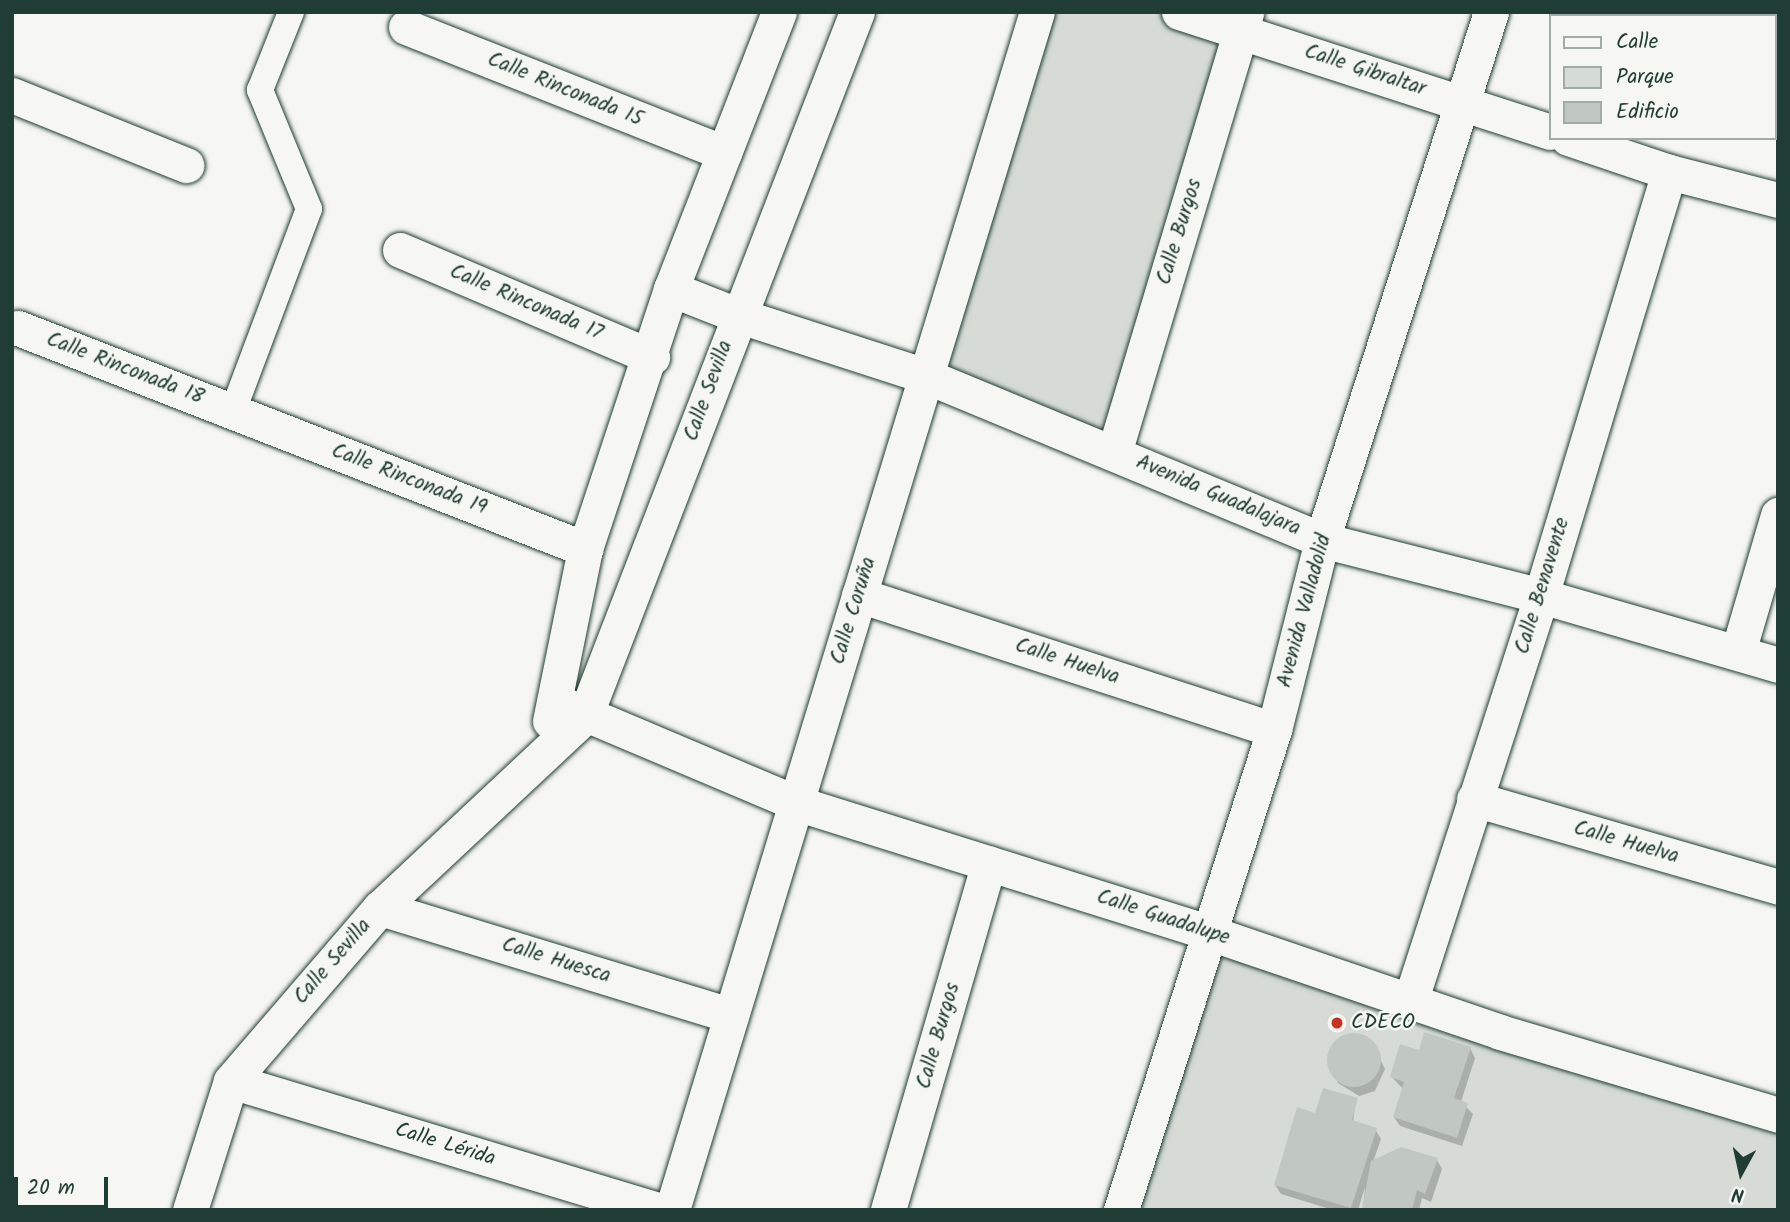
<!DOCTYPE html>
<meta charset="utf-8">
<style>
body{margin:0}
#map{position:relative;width:1790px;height:1222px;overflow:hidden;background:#f6f6f2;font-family:Kalam,sans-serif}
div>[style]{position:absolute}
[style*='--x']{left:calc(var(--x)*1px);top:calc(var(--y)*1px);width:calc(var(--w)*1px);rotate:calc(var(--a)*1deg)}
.green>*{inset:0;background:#d6dbd6}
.shadow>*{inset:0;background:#0003}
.building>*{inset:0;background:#c1c8c3}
.round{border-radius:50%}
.roads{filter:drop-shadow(0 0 2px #1f3d34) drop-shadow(0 0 2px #1f3d34)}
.pedestrian>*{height:26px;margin:-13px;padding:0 13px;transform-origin:13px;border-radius:13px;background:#f6f6f2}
.minor>*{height:35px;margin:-17.5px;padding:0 17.5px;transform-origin:17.5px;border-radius:17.5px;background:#f6f6f2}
.dots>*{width:19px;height:19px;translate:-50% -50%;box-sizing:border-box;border:4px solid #f6f6f2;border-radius:50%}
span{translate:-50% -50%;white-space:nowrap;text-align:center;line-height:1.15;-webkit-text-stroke:5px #f6f6f2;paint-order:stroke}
.street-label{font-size:21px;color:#1f3d34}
.poi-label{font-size:21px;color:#1f3d34}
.left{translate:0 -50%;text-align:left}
.frame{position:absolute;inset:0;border:14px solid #1f3d34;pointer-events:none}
.legend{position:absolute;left:1549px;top:14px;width:228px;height:126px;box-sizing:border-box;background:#f6f6f2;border:2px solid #a0aca6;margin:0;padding:9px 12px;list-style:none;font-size:21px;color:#1f3d34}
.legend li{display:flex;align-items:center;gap:14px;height:35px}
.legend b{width:35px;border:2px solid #a0aca6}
.north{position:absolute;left:1706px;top:1138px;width:70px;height:70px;-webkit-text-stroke:5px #f6f6f2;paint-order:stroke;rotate:188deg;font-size:19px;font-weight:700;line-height:28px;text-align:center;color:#1f3d34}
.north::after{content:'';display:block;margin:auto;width:24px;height:32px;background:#1f3d34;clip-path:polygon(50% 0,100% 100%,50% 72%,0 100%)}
.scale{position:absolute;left:14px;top:1177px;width:94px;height:32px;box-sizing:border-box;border:4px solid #1f3d34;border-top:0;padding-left:9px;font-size:21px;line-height:24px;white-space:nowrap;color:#1f3d34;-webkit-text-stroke:5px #f6f6f2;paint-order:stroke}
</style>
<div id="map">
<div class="green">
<div style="clip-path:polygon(1037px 12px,1179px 12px,1240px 31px,1114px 453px,926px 376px)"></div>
<div style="clip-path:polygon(1210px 933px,1778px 1114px,1778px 1210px,1121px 1210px)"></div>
</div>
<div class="shadow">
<div style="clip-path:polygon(1357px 1035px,1372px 1043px,1385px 1069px,1375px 1091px,1359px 1096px,1338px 1083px,1329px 1057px,1342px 1039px)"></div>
<div style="clip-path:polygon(1470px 1048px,1475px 1058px,1461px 1102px,1473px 1114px,1462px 1146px,1400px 1126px,1394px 1117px,1403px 1089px,1392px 1077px,1420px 1052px)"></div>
<div style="clip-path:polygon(1356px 1100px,1353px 1122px,1375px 1129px,1381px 1139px,1373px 1162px,1437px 1160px,1442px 1169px,1431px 1202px,1422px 1198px,1419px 1210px,1363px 1210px,1365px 1187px,1358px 1210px,1333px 1210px,1281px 1194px,1275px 1185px,1319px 1116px)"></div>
</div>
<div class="building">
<div style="clip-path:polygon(1424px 1032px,1471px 1047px,1454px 1098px,1468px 1103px,1457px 1138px,1393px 1117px,1404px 1082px,1390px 1077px,1400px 1044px,1419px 1050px)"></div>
<div class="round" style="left:1327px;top:1033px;width:54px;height:54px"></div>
<div style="clip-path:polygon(1323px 1088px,1358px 1098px,1352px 1120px,1377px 1128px,1351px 1208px,1274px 1185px,1297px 1107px,1315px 1113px)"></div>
<div style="clip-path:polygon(1401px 1147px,1438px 1158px,1425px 1194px,1417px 1190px,1412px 1210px,1362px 1210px,1371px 1161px)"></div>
</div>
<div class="roads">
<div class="pedestrian">
<div style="--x:233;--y:411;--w:216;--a:-69.4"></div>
<div style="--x:309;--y:209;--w:129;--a:-112.4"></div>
<div style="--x:260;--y:90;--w:84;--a:-68.3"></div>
</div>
<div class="minor">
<div style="--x:1179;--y:12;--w:390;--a:17.9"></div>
<div style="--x:406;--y:27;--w:342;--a:21.6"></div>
<div style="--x:12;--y:95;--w:188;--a:21.9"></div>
<div style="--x:1568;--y:138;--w:107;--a:18.6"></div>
<div style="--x:1669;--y:172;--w:113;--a:14.4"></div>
<div style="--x:400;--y:250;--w:274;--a:23"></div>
<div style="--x:671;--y:289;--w:71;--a:21.5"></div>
<div style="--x:737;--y:315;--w:199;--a:17.9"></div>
<div style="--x:926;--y:376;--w:429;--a:22.5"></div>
<div style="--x:1322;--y:540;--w:226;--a:14.3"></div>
<div style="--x:1541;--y:596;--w:247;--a:16.2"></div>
<div style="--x:18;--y:328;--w:609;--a:21.29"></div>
<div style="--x:1114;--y:453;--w:460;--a:-73.3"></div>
<div style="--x:859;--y:595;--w:436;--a:18"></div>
<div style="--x:1738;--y:652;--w:143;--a:-73.7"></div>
<div style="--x:555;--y:701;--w:262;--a:22.9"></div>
<div style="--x:796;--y:803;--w:434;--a:17.4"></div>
<div style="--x:1210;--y:933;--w:306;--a:18.8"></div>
<div style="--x:1500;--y:1032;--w:290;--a:16.6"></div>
<div style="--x:550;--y:721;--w:176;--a:-78.5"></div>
<div style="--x:585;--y:549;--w:274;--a:-71.7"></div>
<div style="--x:671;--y:289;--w:297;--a:-68.7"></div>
<div style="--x:1474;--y:799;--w:316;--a:16.1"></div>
<div style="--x:380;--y:908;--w:367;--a:17"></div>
<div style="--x:1411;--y:999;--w:423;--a:-72.1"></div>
<div style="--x:1541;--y:596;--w:443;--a:-73.2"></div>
<div style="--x:231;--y:1081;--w:447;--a:16.8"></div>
<div style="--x:190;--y:1210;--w:135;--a:-72.4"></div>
<div style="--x:231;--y:1081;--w:228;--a:-49.3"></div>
<div style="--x:380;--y:908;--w:281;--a:-43.1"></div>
<div style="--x:585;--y:716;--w:755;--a:-68.88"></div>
<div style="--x:672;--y:1210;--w:1252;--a:-73.06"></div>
<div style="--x:888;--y:1210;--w:361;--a:-73.8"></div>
<div style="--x:1121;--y:1210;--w:504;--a:-72.32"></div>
<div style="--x:1274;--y:730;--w:196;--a:-75.8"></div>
<div style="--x:1322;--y:540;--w:554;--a:-72.25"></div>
</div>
</div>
<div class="dots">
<div style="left:1337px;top:1023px;background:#c8321e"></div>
</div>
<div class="street-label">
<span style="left:1365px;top:71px;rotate:18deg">Calle Gibraltar</span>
<span style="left:565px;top:90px;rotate:22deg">Calle Rinconada 15</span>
<span style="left:1180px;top:232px;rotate:-73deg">Calle Burgos</span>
<span style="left:526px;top:303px;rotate:23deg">Calle Rinconada 17</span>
<span style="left:125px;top:369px;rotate:21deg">Calle Rinconada 18</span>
<span style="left:709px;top:391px;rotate:-70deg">Calle Sevilla</span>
<span style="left:409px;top:480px;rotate:21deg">Calle Rinconada 19</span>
<span style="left:1218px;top:496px;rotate:23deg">Avenida Guadalajara</span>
<span style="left:1543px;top:586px;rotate:-73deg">Calle Benavente</span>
<span style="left:854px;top:611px;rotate:-73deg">Calle Coruña</span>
<span style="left:1305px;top:611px;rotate:-75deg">Avenida Valladolid</span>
<span style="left:1067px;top:662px;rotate:18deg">Calle Huelva</span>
<span style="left:1626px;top:843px;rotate:16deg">Calle Huelva</span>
<span style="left:1163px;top:918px;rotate:18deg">Calle Guadalupe</span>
<span style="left:556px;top:961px;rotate:17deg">Calle Huesca</span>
<span style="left:333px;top:962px;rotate:-49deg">Calle Sevilla</span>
<span style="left:939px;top:1036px;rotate:-74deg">Calle Burgos</span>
<span style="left:445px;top:1145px;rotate:17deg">Calle Lérida</span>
</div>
<div class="poi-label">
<span class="left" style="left:1351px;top:1023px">CDECO</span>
</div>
<div class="frame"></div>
<ul class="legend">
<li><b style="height:9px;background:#f6f6f2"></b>Calle</li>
<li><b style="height:19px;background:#d6dbd6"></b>Parque</li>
<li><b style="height:19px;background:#c1c8c3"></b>Edificio</li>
</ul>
<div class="north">N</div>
<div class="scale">20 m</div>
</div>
